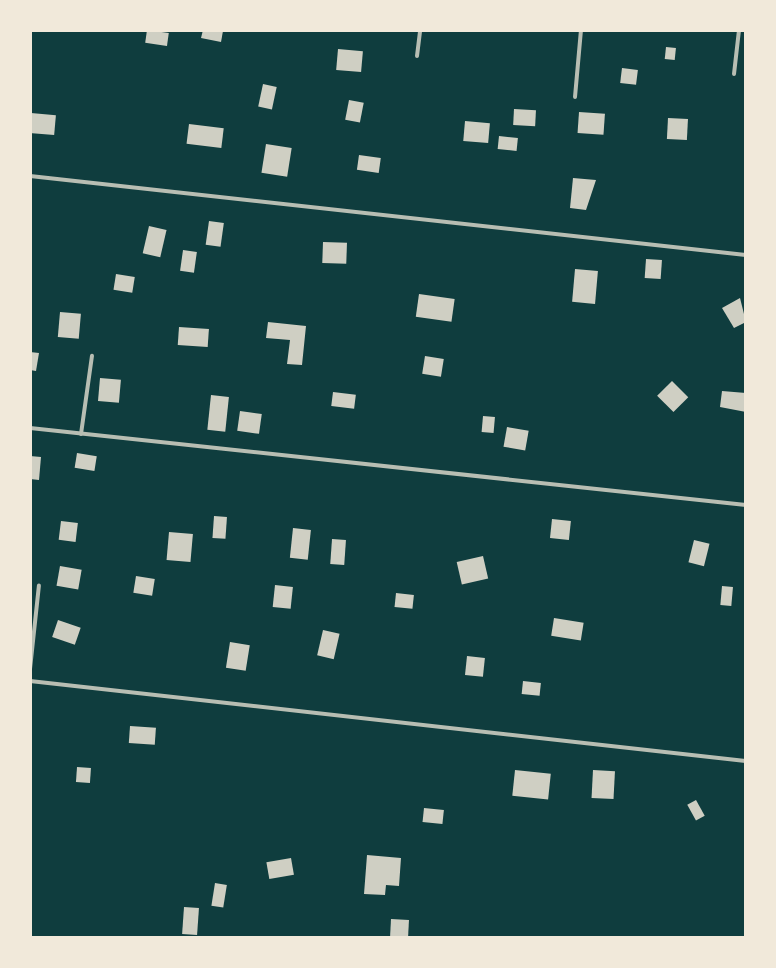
<!DOCTYPE html>
<style>
body{margin:0}
#map{position:relative;width:776px;height:968px;overflow:hidden;background:#0f3d3e;font-family:"Open Sans",sans-serif}
div>[style]{position:absolute}
[style*='--x']{left:calc(var(--x)*1px);top:calc(var(--y)*1px);width:calc(var(--w)*1px);rotate:calc(var(--a)*1deg)}
.building>*{inset:0;background:#cfcfc3;transform-origin:0 0}
.service>*{height:4px;margin:-2px;padding:0 2px;transform-origin:2px;border-radius:2px;background:#b8beb3}
span{translate:-50% -50%;white-space:nowrap;text-align:center;line-height:1.15;-webkit-text-stroke:4.5px #f1e9da;paint-order:stroke}
.frame{position:absolute;inset:0;border:32px solid #f1e9da;pointer-events:none}
</style>
<div id="map">
<div class="building">
<div style="left:147px;top:30px;width:22px;height:13px;rotate:8deg"></div>
<div style="clip-path:polygon(203px 30px,223px 31px,221px 42px,201px 38px)"></div>
<div style="left:666px;top:47px;width:10px;height:12px;rotate:6deg"></div>
<div style="left:338px;top:49px;width:25px;height:21px;rotate:5deg"></div>
<div style="left:622px;top:68px;width:16px;height:15px;rotate:7deg"></div>
<div style="left:263px;top:84px;width:14px;height:23px;rotate:12deg"></div>
<div style="left:349px;top:100px;width:15px;height:20px;rotate:11deg"></div>
<div style="left:514px;top:109px;width:22px;height:16px;rotate:3deg"></div>
<div style="left:579px;top:112px;width:26px;height:21px;rotate:4deg"></div>
<div style="left:31px;top:113px;width:25px;height:20px;rotate:5deg"></div>
<div style="left:668px;top:118px;width:20px;height:21px;rotate:3deg"></div>
<div style="left:465px;top:121px;width:25px;height:20px;rotate:5deg"></div>
<div style="left:189px;top:124px;width:35px;height:20px;rotate:7deg"></div>
<div style="left:499px;top:136px;width:19px;height:13px;rotate:6deg"></div>
<div style="left:266px;top:144px;width:26px;height:29px;rotate:9deg"></div>
<div style="left:359px;top:155px;width:22px;height:15px;rotate:8deg"></div>
<div style="clip-path:polygon(573px 178px,596px 180px,586px 210px,570px 208px)"></div>
<div style="left:209px;top:221px;width:15px;height:24px;rotate:8deg"></div>
<div style="left:149px;top:226px;width:18px;height:28px;rotate:13deg"></div>
<div style="left:323px;top:242px;width:24px;height:21px;rotate:2deg"></div>
<div style="left:183px;top:250px;width:14px;height:21px;rotate:8deg"></div>
<div style="left:646px;top:259px;width:16px;height:19px;rotate:4deg"></div>
<div style="left:575px;top:269px;width:23px;height:33px;rotate:5deg"></div>
<div style="left:116px;top:274px;width:19px;height:16px;rotate:9deg"></div>
<div style="left:419px;top:294px;width:36px;height:23px;rotate:8deg"></div>
<div style="clip-path:polygon(740px 298px,746px 322px,734px 328px,722px 308px)"></div>
<div style="left:60px;top:312px;width:21px;height:25px;rotate:5deg"></div>
<div style="clip-path:polygon(268px 322px,306px 326px,302px 365px,287px 364px,290px 340px,266px 338px)"></div>
<div style="left:179px;top:327px;width:30px;height:18px;rotate:4deg"></div>
<div style="clip-path:polygon(30px 352px,39px 353px,36px 371px,30px 370px)"></div>
<div style="left:425px;top:356px;width:19px;height:18px;rotate:9deg"></div>
<div style="left:100px;top:378px;width:21px;height:23px;rotate:5deg"></div>
<div style="left:672px;top:381px;width:23px;height:21px;rotate:45deg"></div>
<div style="clip-path:polygon(722px 391px,746px 393px,746px 412px,720px 407px)"></div>
<div style="left:333px;top:392px;width:23px;height:14px;rotate:7deg"></div>
<div style="left:211px;top:395px;width:18px;height:35px;rotate:6deg"></div>
<div style="left:240px;top:411px;width:22px;height:20px;rotate:8deg"></div>
<div style="left:483px;top:416px;width:12px;height:16px;rotate:5deg"></div>
<div style="left:507px;top:427px;width:22px;height:20px;rotate:10deg"></div>
<div style="left:77px;top:453px;width:20px;height:15px;rotate:9deg"></div>
<div style="clip-path:polygon(30px 456px,41px 457px,39px 480px,30px 479px)"></div>
<div style="left:214px;top:516px;width:13px;height:22px;rotate:4deg"></div>
<div style="left:552px;top:519px;width:19px;height:19px;rotate:6deg"></div>
<div style="left:61px;top:521px;width:17px;height:19px;rotate:7deg"></div>
<div style="left:293px;top:528px;width:18px;height:30px;rotate:6deg"></div>
<div style="left:169px;top:532px;width:24px;height:28px;rotate:5deg"></div>
<div style="left:332px;top:539px;width:14px;height:25px;rotate:4deg"></div>
<div style="left:694px;top:540px;width:16px;height:23px;rotate:14deg"></div>
<div style="left:483px;top:556px;width:23px;height:27px;rotate:77deg"></div>
<div style="left:60px;top:566px;width:22px;height:20px;rotate:10deg"></div>
<div style="left:136px;top:576px;width:19px;height:17px;rotate:9deg"></div>
<div style="left:275px;top:585px;width:18px;height:22px;rotate:6deg"></div>
<div style="left:722px;top:586px;width:11px;height:19px;rotate:5deg"></div>
<div style="left:396px;top:593px;width:18px;height:14px;rotate:6deg"></div>
<div style="left:554px;top:618px;width:30px;height:18px;rotate:9deg"></div>
<div style="left:58px;top:620px;width:24px;height:18px;rotate:19deg"></div>
<div style="left:323px;top:630px;width:17px;height:26px;rotate:13deg"></div>
<div style="left:230px;top:642px;width:20px;height:26px;rotate:9deg"></div>
<div style="left:467px;top:656px;width:18px;height:19px;rotate:6deg"></div>
<div style="left:523px;top:681px;width:18px;height:13px;rotate:6deg"></div>
<div style="left:130px;top:726px;width:26px;height:17px;rotate:4deg"></div>
<div style="left:77px;top:767px;width:14px;height:15px;rotate:4deg"></div>
<div style="left:515px;top:770px;width:36px;height:26px;rotate:6deg"></div>
<div style="left:593px;top:770px;width:22px;height:28px;rotate:3deg"></div>
<div style="left:696px;top:800px;width:18px;height:10px;rotate:61deg"></div>
<div style="left:424px;top:808px;width:20px;height:14px;rotate:6deg"></div>
<div style="clip-path:polygon(367px 855px,401px 858px,399px 886px,386px 885px,385px 895px,364px 894px)"></div>
<div style="left:291px;top:858px;width:17px;height:25px;rotate:80deg"></div>
<div style="left:215px;top:883px;width:12px;height:23px;rotate:9deg"></div>
<div style="left:184px;top:907px;width:15px;height:27px;rotate:4deg"></div>
<div style="left:391px;top:919px;width:18px;height:19px;rotate:3deg"></div>
</div>
<div class="service">
<div style="--x:417;--y:56;--w:26;--a:-83"></div>
<div style="--x:734;--y:74;--w:44;--a:-83.5"></div>
<div style="--x:575;--y:97;--w:67;--a:-84.9"></div>
<div style="--x:30;--y:176;--w:720;--a:6.3"></div>
<div style="--x:30;--y:428;--w:720;--a:6.14"></div>
<div style="--x:81;--y:434;--w:79;--a:-82"></div>
<div style="--x:30;--y:669;--w:84;--a:-83.9"></div>
<div style="--x:30;--y:681;--w:720;--a:6.38"></div>
</div>
<div class="frame"></div>
</div>
